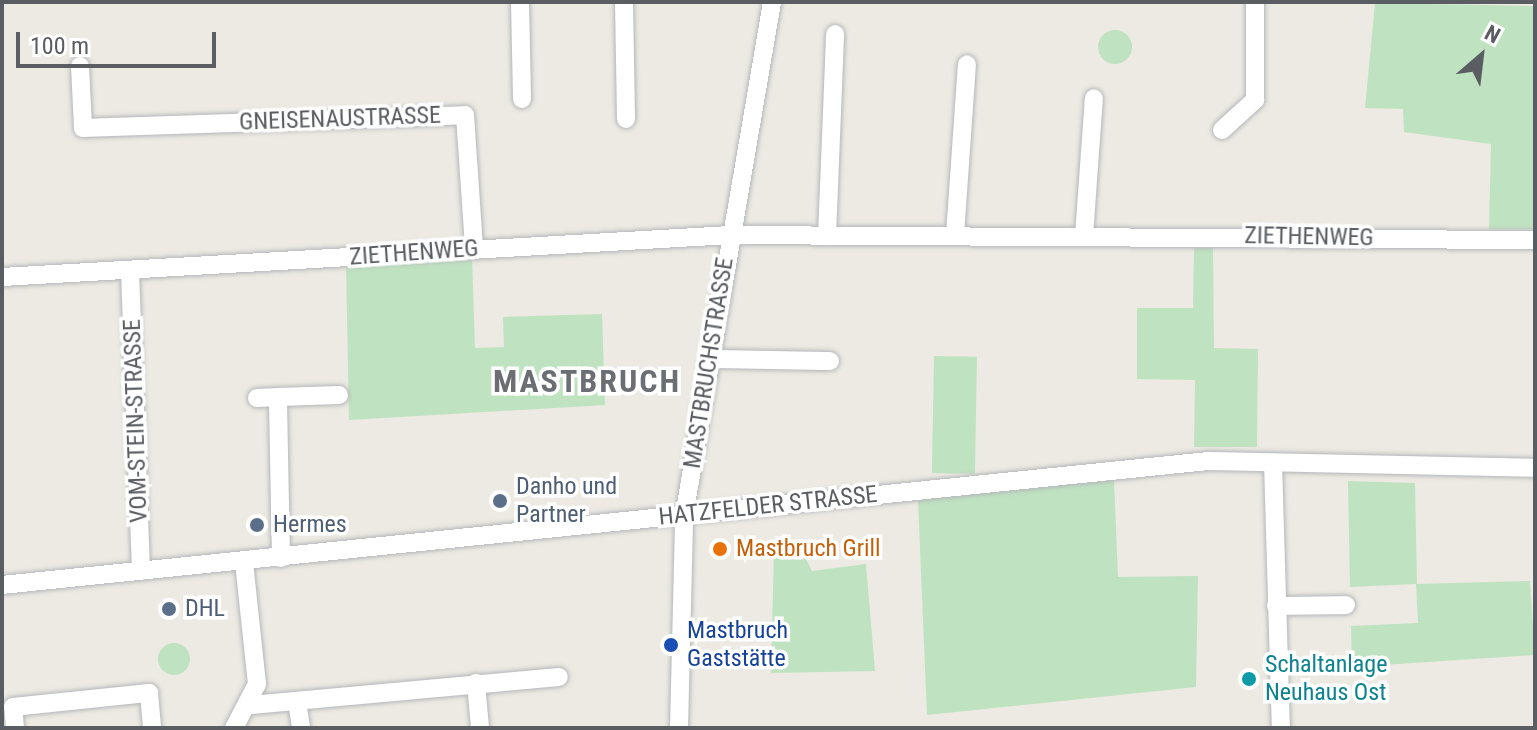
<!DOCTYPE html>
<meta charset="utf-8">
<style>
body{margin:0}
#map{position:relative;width:1537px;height:730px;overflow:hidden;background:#eceae2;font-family:"Roboto Condensed",sans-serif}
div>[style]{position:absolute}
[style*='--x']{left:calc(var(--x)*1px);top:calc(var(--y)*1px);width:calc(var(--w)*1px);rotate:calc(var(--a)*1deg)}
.green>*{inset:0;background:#bfe2c1;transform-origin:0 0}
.round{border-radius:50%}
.roads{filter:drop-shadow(0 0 2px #b4b7bb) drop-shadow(0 0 2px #b4b7bb)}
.minor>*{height:18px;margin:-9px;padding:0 9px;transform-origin:9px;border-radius:9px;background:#fff}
.dots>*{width:22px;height:22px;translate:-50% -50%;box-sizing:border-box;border:4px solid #fff;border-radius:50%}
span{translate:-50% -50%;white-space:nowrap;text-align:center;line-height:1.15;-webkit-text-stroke:7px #fff;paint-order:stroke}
.street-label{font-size:24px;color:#5a5d61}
.service-label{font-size:24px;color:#4e5e75}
.left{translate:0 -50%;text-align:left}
.food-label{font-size:24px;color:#c56008}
.transit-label{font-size:24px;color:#164399}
.culture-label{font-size:24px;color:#0d838f}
.district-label{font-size:32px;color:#6b6f73;font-weight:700;letter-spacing:2px}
.frame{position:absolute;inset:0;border:4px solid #5a5d61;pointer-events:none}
.north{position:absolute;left:1441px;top:16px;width:80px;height:80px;-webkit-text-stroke:6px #fff;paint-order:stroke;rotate:28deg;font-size:22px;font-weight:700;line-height:32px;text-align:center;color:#5a5d61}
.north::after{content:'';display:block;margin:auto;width:28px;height:36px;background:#5a5d61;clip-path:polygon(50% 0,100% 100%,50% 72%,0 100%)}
.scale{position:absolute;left:16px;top:32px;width:200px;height:36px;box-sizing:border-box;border:4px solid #5a5d61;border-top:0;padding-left:10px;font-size:24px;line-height:28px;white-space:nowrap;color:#5a5d61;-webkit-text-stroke:6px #fff;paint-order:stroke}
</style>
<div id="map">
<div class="green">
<div style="clip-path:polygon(1375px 3px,1535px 6px,1535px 229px,1489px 229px,1491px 144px,1404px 132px,1403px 109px,1365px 108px)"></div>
<div class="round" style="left:1098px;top:30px;width:34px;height:34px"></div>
<div style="clip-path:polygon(1194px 248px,1213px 248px,1214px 348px,1258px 349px,1257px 447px,1194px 447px,1195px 380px,1137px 379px,1137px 308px,1193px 308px)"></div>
<div style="clip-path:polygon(472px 258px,475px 348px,504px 347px,503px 317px,602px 314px,605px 405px,349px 420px,346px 264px)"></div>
<div style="left:934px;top:356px;width:43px;height:117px;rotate:1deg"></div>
<div style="clip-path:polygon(1114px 480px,1118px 577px,1198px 576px,1196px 687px,927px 715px,918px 500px)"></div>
<div style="clip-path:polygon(1348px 481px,1415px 483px,1417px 584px,1530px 581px,1535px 655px,1352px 667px,1351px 626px,1418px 623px,1416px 584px,1350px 587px)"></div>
<div style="clip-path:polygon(801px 549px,812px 571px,866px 564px,875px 671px,771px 673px,774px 550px)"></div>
<div class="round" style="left:158px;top:643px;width:32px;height:32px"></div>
</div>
<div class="roads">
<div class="minor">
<div style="--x:520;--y:2;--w:97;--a:88.8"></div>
<div style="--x:624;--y:2;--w:117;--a:89"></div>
<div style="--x:80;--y:66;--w:62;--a:87.2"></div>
<div style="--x:83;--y:128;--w:382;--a:-1.9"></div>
<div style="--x:465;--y:115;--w:133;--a:86.1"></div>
<div style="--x:1222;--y:130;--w:45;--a:-42.3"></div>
<div style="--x:1255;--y:100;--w:98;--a:-90"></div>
<div style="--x:955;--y:235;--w:171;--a:-86"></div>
<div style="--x:827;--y:236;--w:202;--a:-87.7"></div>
<div style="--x:1084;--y:236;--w:138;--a:-85.9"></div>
<div style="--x:130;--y:271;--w:300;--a:87.9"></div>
<div style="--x:2;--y:277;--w:729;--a:-3.3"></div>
<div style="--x:730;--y:235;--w:805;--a:0.36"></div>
<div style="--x:712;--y:359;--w:118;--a:1"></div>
<div style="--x:257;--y:398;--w:21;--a:-3"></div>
<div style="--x:1273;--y:463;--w:265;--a:88.3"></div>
<div style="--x:281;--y:558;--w:161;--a:-91.1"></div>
<div style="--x:278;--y:397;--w:61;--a:-1.9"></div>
<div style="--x:2;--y:585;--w:1213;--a:-5.87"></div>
<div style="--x:1209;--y:461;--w:326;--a:1.2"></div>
<div style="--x:1276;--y:606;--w:70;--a:-0.8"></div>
<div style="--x:476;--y:683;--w:45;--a:84.9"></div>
<div style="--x:297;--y:702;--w:26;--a:81"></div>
<div style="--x:251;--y:705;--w:309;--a:-5.2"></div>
<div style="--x:15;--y:728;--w:21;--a:-95"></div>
<div style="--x:13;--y:707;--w:137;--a:-5.9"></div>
<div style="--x:149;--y:693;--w:35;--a:85"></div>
<div style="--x:234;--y:728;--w:50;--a:-62.4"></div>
<div style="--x:257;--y:684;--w:122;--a:-96.1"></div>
<div style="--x:679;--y:728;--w:212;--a:-88.6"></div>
<div style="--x:684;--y:516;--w:521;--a:-80.28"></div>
</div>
</div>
<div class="dots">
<div style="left:500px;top:501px;background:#5c6f8a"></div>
<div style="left:257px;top:525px;background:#5c6f8a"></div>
<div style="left:720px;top:549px;background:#e8710a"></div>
<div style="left:169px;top:609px;background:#5c6f8a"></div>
<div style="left:671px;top:645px;background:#1a4fb4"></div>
<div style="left:1249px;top:679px;background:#0f9aa8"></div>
</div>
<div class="street-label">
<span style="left:340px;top:119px;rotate:-2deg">GNEISENAUSTRASSE</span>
<span style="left:1309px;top:237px;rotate:1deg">ZIETHENWEG</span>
<span style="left:414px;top:253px;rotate:-4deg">ZIETHENWEG</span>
<span style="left:709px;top:363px;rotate:-81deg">MASTBRUCHSTRASSE</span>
<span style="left:136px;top:421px;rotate:-92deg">VOM-STEIN-STRASSE</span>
<span style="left:768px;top:506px;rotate:-6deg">HATZFELDER STRASSE</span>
</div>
<div class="service-label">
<span class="left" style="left:516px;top:501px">Danho und<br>Partner</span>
<span class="left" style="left:273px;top:525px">Hermes</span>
<span class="left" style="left:185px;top:609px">DHL</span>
</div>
<div class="food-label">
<span class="left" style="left:736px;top:549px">Mastbruch Grill</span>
</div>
<div class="transit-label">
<span class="left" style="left:687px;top:645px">Mastbruch<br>Gaststätte</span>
</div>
<div class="culture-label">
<span class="left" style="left:1265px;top:679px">Schaltanlage<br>Neuhaus Ost</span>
</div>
<div class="district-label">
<span style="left:587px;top:381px">MASTBRUCH</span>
</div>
<div class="frame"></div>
<div class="north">N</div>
<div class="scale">100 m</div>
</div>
